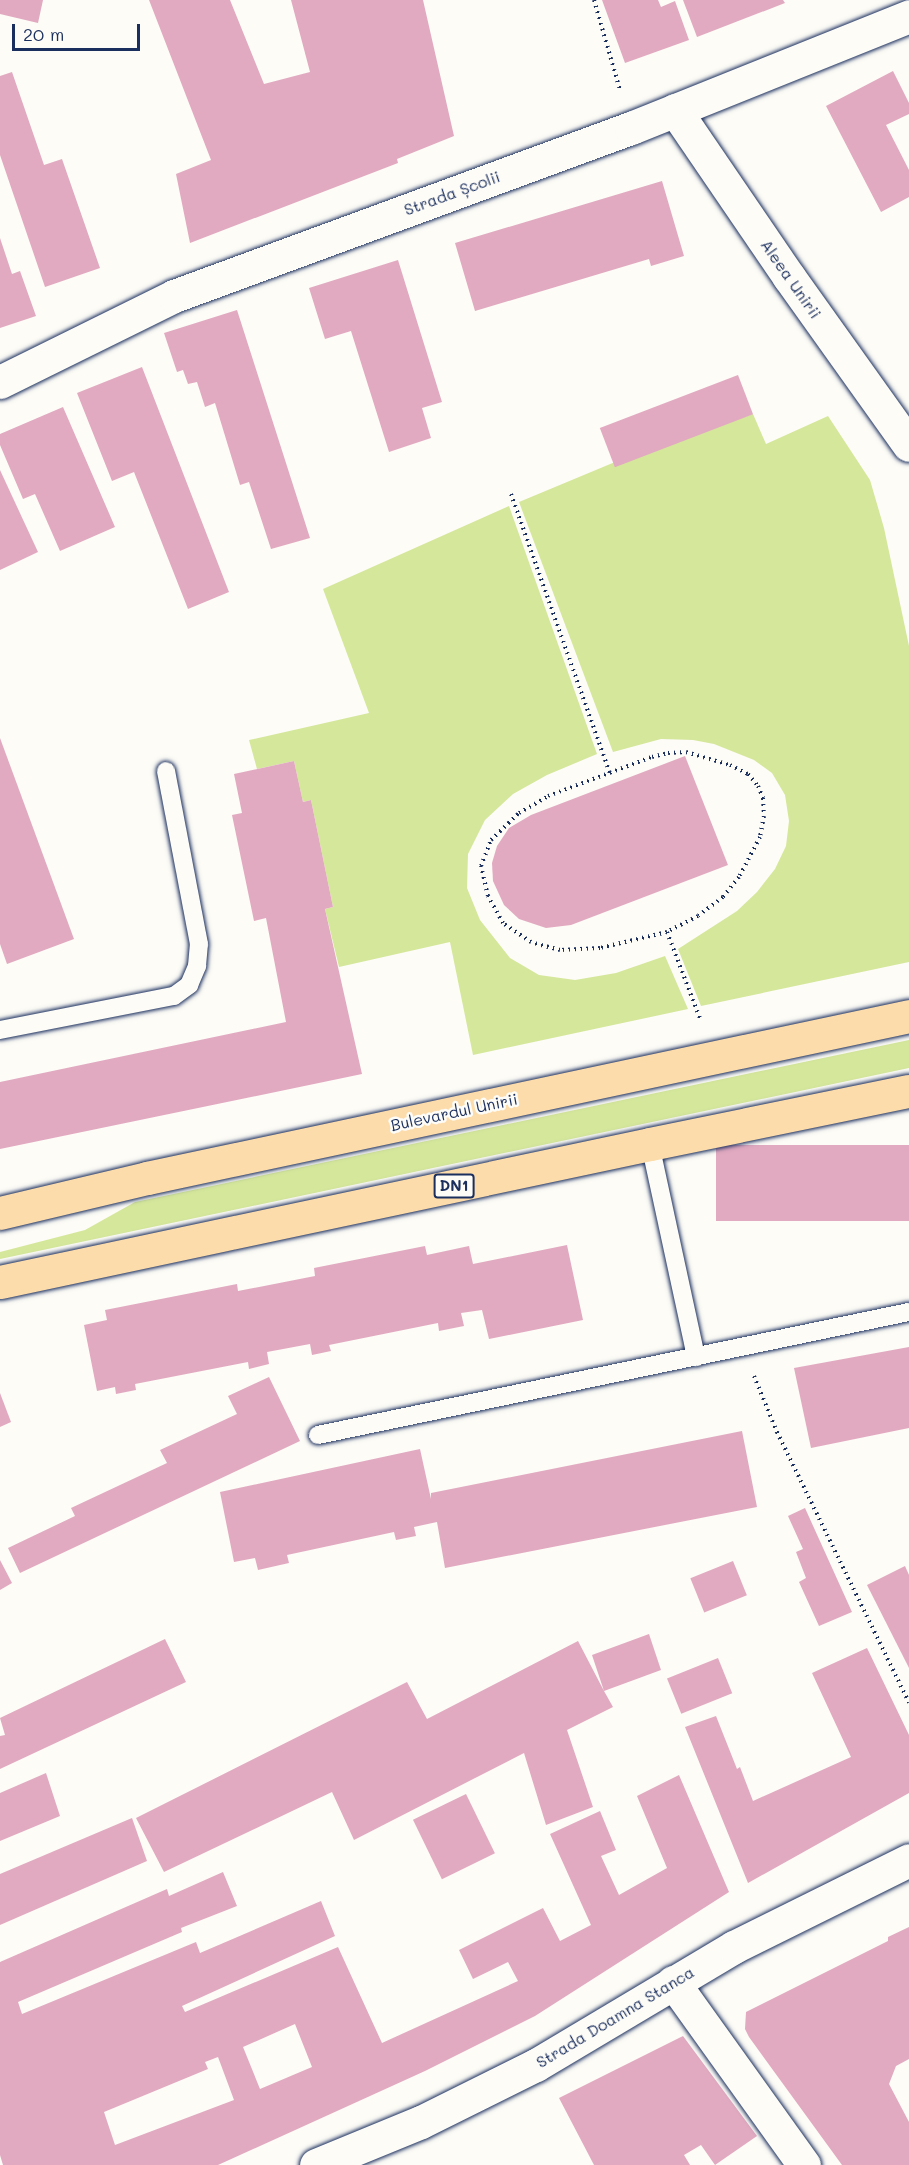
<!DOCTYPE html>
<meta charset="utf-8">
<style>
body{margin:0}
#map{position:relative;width:909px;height:2165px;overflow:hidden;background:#fdfcf7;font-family:Mali,sans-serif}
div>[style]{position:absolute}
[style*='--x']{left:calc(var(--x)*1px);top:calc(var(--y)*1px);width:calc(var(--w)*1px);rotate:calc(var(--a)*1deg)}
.green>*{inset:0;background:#d5e79b}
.building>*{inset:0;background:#e1aac0;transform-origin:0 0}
.path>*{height:4px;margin-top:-2px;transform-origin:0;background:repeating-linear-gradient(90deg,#1b2f5e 0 1.5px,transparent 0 6px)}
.roads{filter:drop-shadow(0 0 2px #1b2f5e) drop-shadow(0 0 2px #1b2f5e)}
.lane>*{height:18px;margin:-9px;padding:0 9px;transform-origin:9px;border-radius:9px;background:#fdfcf7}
.street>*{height:33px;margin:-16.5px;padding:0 16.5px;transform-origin:16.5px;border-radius:16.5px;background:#fdfcf7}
.secondary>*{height:33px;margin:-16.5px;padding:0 16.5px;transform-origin:16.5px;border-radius:16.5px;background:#fdfcf7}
.primary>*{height:33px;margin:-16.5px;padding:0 16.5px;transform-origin:16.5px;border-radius:16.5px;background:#fddcac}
span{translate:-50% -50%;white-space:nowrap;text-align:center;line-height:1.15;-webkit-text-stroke:5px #fdfcf7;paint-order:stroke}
.shield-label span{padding:2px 4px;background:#fdfcf7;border:2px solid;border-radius:4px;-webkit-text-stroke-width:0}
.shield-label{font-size:15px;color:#1b2f5e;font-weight:700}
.street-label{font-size:16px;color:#1b2f5e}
.scale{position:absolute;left:12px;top:24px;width:128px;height:27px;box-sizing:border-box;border:3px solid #1b2f5e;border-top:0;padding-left:8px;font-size:18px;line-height:21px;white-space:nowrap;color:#1b2f5e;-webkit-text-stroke:4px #fdfcf7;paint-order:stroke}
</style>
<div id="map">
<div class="green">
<div style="clip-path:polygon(753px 414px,766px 444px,828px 416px,870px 480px,884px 528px,909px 646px,909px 962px,701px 1006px,678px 949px,737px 911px,757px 892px,775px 869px,786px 846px,789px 821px,785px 795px,772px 773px,754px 760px,714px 744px,693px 740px,661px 739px,613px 752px,519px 502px,615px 462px)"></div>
<div style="clip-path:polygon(509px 506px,597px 754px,547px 775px,513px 794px,485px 820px,468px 854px,467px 888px,480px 920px,510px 958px,539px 975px,575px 980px,616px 973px,665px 956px,688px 1009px,473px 1055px,450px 942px,339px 967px,325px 909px,333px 907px,311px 800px,303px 802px,294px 761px,257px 769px,249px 740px,369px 713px,323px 589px)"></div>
<div style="clip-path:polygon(909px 1040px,909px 1068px,0 1259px,0 1252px,85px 1230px,135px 1202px)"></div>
</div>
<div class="building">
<div style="clip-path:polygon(0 0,43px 0,38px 23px,0 14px)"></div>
<div style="clip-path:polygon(149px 0,230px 0,264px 84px,310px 72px,291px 0,423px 0,454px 136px,397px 159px,398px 163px,190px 243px,176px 174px,211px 160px)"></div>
<div style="clip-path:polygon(602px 0,658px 0,661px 7px,675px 1px,689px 40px,625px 63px)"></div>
<div style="clip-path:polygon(683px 0,783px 0,785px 3px,697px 37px)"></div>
<div style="clip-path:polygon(893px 71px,909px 103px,909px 114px,886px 125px,909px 170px,909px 197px,881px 212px,826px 106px)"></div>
<div style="clip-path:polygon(12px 72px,44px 165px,62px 159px,100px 268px,45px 287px,0 155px,0 76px)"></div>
<div style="clip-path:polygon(662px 181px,684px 256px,651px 266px,649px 259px,475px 311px,455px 243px)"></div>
<div style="clip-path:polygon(0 238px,12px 274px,20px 271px,36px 316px,0 328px)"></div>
<div style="clip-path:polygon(398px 260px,442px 402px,422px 408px,431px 438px,389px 452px,351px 331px,325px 339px,309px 288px)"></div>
<div style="clip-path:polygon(237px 310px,310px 538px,271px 549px,249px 482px,240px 485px,215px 403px,205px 407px,197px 382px,188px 384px,183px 370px,177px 372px,164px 333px)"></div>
<div style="clip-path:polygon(142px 367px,229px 592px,188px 609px,134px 472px,112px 481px,77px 393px)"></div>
<div style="left:738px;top:375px;width:42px;height:148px;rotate:69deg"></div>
<div style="clip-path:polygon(63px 407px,115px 527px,60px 551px,35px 494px,23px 499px,0 445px,0 434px)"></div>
<div style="clip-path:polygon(0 470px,38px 552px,0 570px)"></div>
<div style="clip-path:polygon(0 738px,74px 939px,7px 964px,0 944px)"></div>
<div style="clip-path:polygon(685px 756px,728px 865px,571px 925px,546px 928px,519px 919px,504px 905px,493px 881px,492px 863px,497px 846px,509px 828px,531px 815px)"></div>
<div style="clip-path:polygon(294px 761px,303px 802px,311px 800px,333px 907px,325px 909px,362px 1074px,0 1149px,0 1082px,286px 1022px,266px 918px,254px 921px,232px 815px,242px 813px,234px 774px)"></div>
<div style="left:909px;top:1145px;width:76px;height:193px;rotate:90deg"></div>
<div style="clip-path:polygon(567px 1245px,583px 1320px,489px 1339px,482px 1310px,461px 1313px,464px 1326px,439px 1331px,438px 1323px,329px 1345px,331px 1351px,312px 1355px,310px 1344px,267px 1352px,269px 1364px,249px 1369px,248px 1362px,135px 1384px,136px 1390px,116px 1394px,115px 1387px,97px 1391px,84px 1325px,107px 1320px,105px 1310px,237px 1284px,238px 1291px,315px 1276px,314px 1268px,425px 1246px,427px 1255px,469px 1246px,473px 1264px)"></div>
<div style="clip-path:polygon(909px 1347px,909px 1428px,811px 1448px,794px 1368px)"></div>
<div style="clip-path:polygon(269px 1377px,300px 1441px,20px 1573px,8px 1548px,75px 1516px,71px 1508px,167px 1463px,160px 1450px,237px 1414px,228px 1396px)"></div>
<div style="clip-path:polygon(0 1393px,11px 1422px,0 1427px)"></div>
<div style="clip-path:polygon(742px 1431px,757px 1507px,445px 1568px,437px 1522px,414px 1527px,416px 1536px,396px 1540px,394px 1532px,287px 1555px,289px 1563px,258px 1570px,255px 1558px,234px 1562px,220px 1492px,420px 1449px,431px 1499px,431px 1493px)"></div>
<div style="clip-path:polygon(805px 1508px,852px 1612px,819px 1626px,799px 1582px,806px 1578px,796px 1552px,803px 1549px,788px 1516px)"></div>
<div style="clip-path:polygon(0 1560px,12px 1583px,0 1590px)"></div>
<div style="left:733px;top:1561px;width:37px;height:46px;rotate:68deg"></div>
<div style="clip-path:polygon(905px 1566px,909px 1575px,909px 1668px,867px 1585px)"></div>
<div style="clip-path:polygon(649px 1634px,661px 1670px,604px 1691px,613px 1707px,567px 1730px,593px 1807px,546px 1825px,524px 1753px,354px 1840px,332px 1792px,164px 1872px,136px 1818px,407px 1682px,427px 1719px,578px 1641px,604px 1691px,592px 1655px)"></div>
<div style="clip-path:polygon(165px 1639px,186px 1682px,0 1769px,0 1736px,5px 1735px,0 1718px)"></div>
<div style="clip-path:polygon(867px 1648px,909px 1735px,909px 1793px,748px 1883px,685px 1727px,716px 1716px,737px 1769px,740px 1767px,753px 1801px,851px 1757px,812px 1673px)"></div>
<div style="left:718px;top:1658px;width:38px;height:55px;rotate:68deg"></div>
<div style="clip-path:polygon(46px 1773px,60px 1816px,0 1841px,0 1793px)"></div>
<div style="clip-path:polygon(evenodd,679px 1775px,729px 1892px,535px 2016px,425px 2071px,218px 2165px,3px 2165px,0 2155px,0 1962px,167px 1889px,169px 1896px,223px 1872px,237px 1906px,181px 1928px,182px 1932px,18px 2002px,22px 2014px,196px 1942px,200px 1953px,321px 1901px,335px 1936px,182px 2006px,185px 2012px,338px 1947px,382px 2043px,518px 1981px,508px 1962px,473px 1979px,459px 1950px,543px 1908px,560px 1941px,591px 1925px,550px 1834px,600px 1811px,616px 1850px,601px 1856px,619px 1895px,667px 1868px,637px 1796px,679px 1775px,295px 2024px,312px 2067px,260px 2089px,243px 2047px,295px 2024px,679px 1775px,218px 2057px,234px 2100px,115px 2145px,104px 2112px,208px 2069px,205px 2062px,218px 2057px)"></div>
<div style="left:466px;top:1794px;width:66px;height:59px;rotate:64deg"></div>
<div style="clip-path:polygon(132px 1818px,147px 1861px,0 1925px,0 1874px)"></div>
<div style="clip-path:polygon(909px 1927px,909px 2059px,896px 2066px,889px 2084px,909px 2122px,909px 2165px,842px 2165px,749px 2037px,745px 2029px,746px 2012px,888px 1941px,888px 1937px)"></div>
<div style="clip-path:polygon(683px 2036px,757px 2136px,715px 2165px,701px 2145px,684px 2155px,690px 2165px,594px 2165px,559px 2098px)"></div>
</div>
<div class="path">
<div style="--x:594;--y:0;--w:94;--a:73.9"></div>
<div style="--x:511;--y:494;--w:297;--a:70.5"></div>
<div style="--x:686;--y:752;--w:46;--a:16.5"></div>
<div style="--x:730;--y:765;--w:20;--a:27"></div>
<div style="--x:748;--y:774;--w:16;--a:50"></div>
<div style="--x:758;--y:786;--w:13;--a:67"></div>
<div style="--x:763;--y:798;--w:18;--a:87"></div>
<div style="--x:764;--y:816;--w:21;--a:101"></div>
<div style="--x:760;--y:837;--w:45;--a:117.7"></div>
<div style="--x:739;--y:877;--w:26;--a:129"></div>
<div style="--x:723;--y:897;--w:31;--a:143"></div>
<div style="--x:698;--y:916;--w:35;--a:153"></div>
<div style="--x:667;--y:932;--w:69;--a:166.6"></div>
<div style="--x:600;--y:948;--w:40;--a:177.1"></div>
<div style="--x:560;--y:950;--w:30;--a:-165"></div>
<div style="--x:531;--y:942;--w:34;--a:-146"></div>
<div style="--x:503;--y:923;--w:31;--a:-119"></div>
<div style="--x:488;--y:896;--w:31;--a:-103"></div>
<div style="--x:481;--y:866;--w:28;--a:-69"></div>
<div style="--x:491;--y:840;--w:39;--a:-44"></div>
<div style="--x:519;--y:813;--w:34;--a:-30"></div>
<div style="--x:548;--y:796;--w:111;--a:-20.6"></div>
<div style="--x:652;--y:757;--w:16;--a:-14"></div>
<div style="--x:668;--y:753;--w:18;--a:-3"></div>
<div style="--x:667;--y:932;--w:95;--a:69.1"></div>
<div style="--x:754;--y:1376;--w:61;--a:67.7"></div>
<div style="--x:777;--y:1432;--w:301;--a:64"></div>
</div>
<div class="roads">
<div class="lane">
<div style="--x:0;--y:1030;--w:177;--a:-11.1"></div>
<div style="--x:174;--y:996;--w:19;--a:-36"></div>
<div style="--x:189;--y:985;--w:21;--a:-67"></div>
<div style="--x:197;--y:966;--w:22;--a:-85"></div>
<div style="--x:199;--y:944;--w:176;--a:-100.8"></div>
<div style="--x:650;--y:1144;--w:218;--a:77.8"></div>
<div style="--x:318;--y:1435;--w:604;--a:-11.76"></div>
</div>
<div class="street">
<div style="--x:675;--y:110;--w:202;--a:55.7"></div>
<div style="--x:789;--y:277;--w:206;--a:54.5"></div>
<div style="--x:0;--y:382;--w:194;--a:-26.3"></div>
<div style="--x:174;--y:296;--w:487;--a:-20.2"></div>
<div style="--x:631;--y:128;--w:300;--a:-21.9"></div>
<div style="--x:673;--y:1982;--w:225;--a:54.4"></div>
</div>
<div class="secondary">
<div style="--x:316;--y:2165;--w:113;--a:-22.3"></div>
<div style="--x:421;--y:2122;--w:128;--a:-26.4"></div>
<div style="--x:536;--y:2065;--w:230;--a:-30.8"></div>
<div style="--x:734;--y:1947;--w:195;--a:-26.4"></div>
</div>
<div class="primary">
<div style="--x:0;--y:1213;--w:151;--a:-13.4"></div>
<div style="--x:147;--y:1178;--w:779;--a:-12"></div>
<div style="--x:0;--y:1282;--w:664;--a:-11.99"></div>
<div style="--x:650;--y:1144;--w:264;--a:-11.6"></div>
</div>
</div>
<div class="shield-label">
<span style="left:454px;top:1186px">DN1</span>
</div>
<div class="street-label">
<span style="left:452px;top:193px;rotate:-20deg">Strada Școlii</span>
<span style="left:791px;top:279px;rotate:55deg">Aleea Unirii</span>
<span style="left:454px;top:1112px;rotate:-12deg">Bulevardul Unirii</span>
<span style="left:615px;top:2017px;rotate:-31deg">Strada Doamna Stanca</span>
</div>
<div class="scale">20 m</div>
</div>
